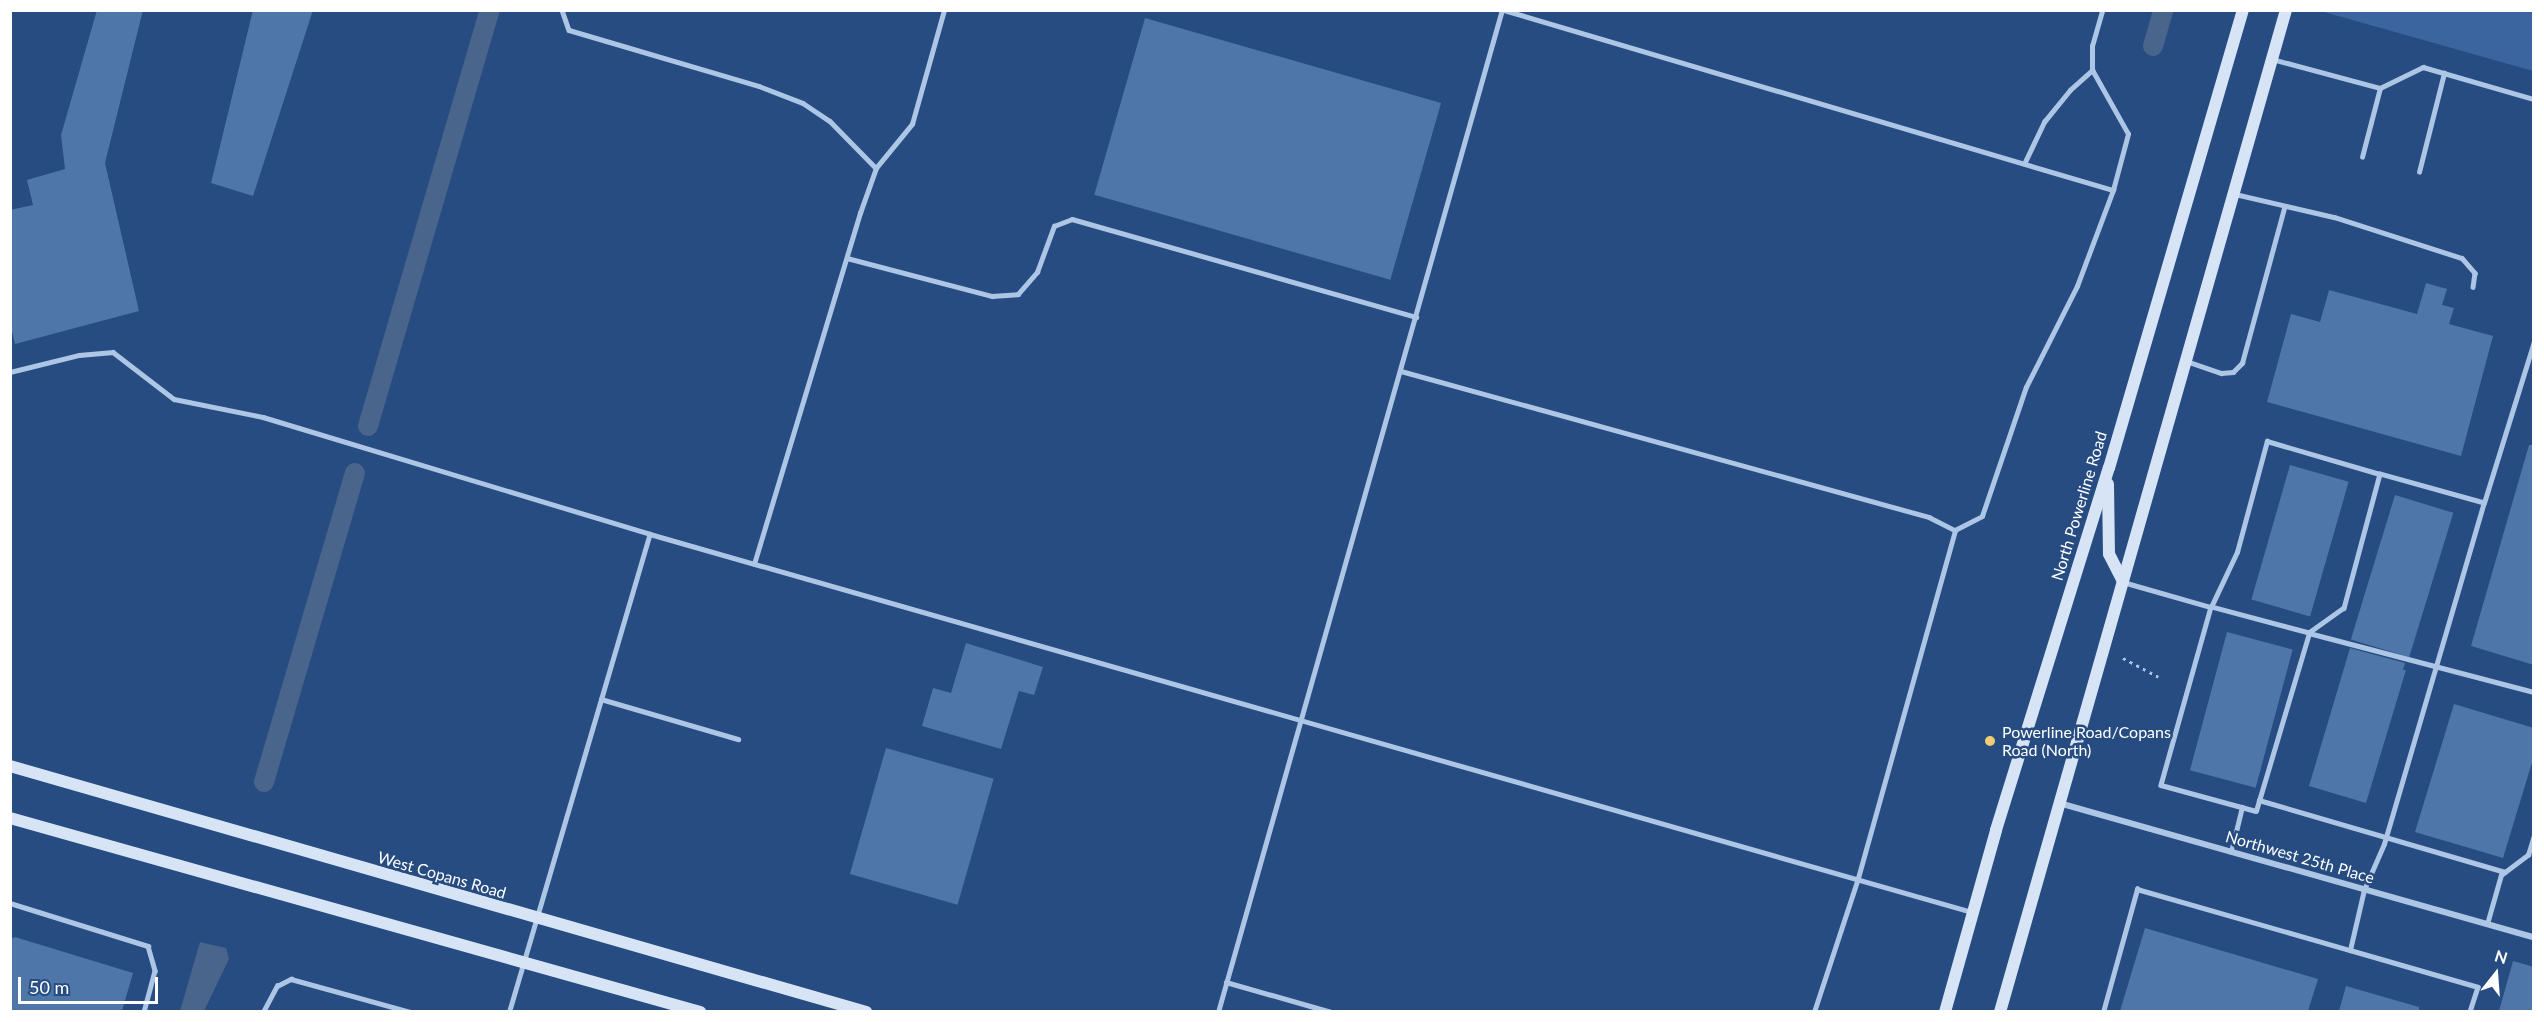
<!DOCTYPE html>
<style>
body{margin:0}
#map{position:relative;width:2544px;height:1022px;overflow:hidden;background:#264c81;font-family:Lato,sans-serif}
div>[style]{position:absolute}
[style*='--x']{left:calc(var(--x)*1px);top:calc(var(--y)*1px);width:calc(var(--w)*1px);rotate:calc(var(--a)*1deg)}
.green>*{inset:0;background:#3a659e}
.water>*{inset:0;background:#49658b}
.canal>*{height:20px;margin:-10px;padding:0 10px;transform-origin:10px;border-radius:10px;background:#49658b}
.building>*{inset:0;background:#4e76a9;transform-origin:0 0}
.path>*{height:3px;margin-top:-1.5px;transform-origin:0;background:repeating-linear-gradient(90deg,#adc6e6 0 3px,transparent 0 7.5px)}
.service>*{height:4.5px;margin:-2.25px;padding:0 2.25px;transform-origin:2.25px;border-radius:2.25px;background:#adc6e6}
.minor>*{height:6px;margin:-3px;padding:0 3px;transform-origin:3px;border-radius:3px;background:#adc6e6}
.secondary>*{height:12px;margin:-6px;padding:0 6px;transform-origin:6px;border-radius:6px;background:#d7e4f6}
.dots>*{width:16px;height:16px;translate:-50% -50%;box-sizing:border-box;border:3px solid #264c81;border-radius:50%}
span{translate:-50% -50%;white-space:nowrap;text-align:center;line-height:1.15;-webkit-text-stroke:5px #264c81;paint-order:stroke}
.street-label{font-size:16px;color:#fff}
.poi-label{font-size:16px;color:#fff}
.left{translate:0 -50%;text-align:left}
.frame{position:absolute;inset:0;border:12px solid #fff;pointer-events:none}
.north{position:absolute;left:2466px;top:944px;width:60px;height:60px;-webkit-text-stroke:4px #264c81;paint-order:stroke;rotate:17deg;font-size:16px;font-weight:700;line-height:24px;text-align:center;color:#fff}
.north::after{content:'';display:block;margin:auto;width:21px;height:27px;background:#fff;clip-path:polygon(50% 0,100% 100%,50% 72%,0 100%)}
.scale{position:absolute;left:18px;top:977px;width:140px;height:27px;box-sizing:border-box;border:3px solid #fff;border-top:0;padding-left:8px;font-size:18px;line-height:21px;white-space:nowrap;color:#fff;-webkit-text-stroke:4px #264c81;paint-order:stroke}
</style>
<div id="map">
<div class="green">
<div style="clip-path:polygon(2534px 11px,2533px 71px,2324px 12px,2324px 10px)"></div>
</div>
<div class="water">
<div style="clip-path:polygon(200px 942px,226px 948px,229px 959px,204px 1011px,180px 1011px)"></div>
</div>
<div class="canal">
<div style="--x:2153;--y:46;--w:37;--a:-74"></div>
<div style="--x:368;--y:426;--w:434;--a:-73.7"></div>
<div style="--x:264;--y:782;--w:322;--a:-73.6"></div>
</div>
<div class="building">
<div style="clip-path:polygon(97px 10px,143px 10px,105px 163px,139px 311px,15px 344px,10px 322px,10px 210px,33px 205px,27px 180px,65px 169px,61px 135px)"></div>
<div style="clip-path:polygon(253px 10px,313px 10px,253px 196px,211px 183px)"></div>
<div style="left:1145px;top:18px;width:308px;height:184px;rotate:16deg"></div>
<div style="clip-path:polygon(2426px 283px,2447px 289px,2442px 305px,2454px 308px,2449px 324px,2493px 336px,2461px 456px,2267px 402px,2291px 314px,2320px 322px,2329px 290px,2417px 314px)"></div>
<div style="clip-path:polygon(2529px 445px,2534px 445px,2534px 665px,2471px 646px)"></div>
<div style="left:2290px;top:465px;width:61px;height:140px;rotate:16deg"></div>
<div style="left:2395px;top:495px;width:61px;height:151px;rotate:17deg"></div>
<div style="left:2227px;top:632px;width:68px;height:143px;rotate:15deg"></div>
<div style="clip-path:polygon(966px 643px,1043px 667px,1034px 695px,1019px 691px,1001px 749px,922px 726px,933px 688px,951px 693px)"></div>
<div style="clip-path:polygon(2350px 648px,2405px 663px,2403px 670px,2406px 670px,2366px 803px,2309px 786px)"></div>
<div style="clip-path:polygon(2454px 704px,2534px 728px,2534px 756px,2503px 858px,2415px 832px)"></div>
<div style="left:886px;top:748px;width:112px;height:131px;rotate:16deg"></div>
<div style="clip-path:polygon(2145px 928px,2318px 979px,2308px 1011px,2120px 1011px)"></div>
<div style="clip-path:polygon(15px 937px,133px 973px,122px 1011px,10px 1011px,10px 939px)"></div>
<div style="clip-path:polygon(2513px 961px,2534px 967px,2534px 1011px,2499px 1011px)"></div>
<div style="clip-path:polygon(2346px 986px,2419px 1007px,2419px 1011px,2339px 1011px)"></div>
</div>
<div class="path">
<div style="--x:2123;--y:658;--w:40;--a:28"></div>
</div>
<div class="service">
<div style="--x:562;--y:10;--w:21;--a:71"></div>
<div style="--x:569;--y:30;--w:198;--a:16.4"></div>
<div style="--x:759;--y:86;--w:47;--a:21.1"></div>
<div style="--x:803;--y:103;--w:32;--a:34"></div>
<div style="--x:830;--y:121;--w:66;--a:45.6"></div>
<div style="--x:1504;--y:10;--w:635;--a:16.47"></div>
<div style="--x:2272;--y:59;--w:112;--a:15"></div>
<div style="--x:2380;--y:88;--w:48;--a:-26"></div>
<div style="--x:2423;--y:67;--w:116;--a:16.1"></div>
<div style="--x:2362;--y:157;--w:71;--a:-75.4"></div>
<div style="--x:2024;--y:164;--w:47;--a:-64.5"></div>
<div style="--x:2044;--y:122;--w:41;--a:-50.9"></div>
<div style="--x:2070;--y:90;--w:30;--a:-42"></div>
<div style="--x:2419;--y:172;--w:102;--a:-75.8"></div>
<div style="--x:2235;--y:194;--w:102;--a:13.1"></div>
<div style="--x:2334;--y:217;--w:134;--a:17.8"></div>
<div style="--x:2462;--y:258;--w:20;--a:49"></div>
<div style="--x:2475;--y:273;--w:14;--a:98"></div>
<div style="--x:847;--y:258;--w:150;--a:14.7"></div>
<div style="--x:992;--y:296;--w:26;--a:-4"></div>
<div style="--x:1018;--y:294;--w:29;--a:-49"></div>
<div style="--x:1037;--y:272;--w:49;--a:-69.7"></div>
<div style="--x:1054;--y:226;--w:19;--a:-21"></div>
<div style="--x:1072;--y:219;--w:358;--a:15.9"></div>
<div style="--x:2186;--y:361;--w:37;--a:19"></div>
<div style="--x:2221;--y:373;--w:12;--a:-5"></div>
<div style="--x:2233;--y:372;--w:13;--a:-45"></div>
<div style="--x:2242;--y:363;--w:161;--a:-74.8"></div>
<div style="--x:1401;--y:371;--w:548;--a:15.46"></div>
<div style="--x:1929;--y:517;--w:29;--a:27"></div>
<div style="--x:10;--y:372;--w:71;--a:-13.8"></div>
<div style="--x:79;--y:355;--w:34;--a:-5"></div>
<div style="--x:113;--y:352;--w:77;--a:37.6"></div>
<div style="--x:174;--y:399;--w:91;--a:11.4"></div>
<div style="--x:263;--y:417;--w:404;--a:16.8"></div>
<div style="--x:650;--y:534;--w:1375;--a:15.96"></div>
<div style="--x:2484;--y:503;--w:170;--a:-72.8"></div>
<div style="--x:754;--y:564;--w:367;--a:-73.2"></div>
<div style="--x:860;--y:213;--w:48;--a:-70.4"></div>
<div style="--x:876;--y:168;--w:57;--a:-50.7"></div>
<div style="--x:912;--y:124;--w:118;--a:-74.3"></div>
<div style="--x:2123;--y:582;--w:91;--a:15.9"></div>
<div style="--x:2211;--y:607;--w:185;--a:105.7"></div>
<div style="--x:2161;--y:785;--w:98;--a:15.3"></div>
<div style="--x:2256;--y:811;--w:186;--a:-73.4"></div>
<div style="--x:2309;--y:633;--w:101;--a:-165.1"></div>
<div style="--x:2211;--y:607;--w:61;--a:-64.7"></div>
<div style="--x:2237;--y:552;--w:115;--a:-74.9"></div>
<div style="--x:2267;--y:441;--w:118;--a:16.3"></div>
<div style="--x:2380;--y:474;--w:139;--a:105"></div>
<div style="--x:2344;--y:608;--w:43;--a:144.5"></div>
<div style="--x:2309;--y:633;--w:233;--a:14.7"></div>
<div style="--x:601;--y:699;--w:143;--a:16.3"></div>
<div style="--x:2259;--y:800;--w:256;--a:16.3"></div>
<div style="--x:2231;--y:852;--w:46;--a:-76.3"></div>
<div style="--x:10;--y:903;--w:145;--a:17.3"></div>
<div style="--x:148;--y:946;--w:26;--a:74"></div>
<div style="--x:155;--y:971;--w:42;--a:105"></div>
<div style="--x:2487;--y:924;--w:51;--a:-74.1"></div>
<div style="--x:2501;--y:875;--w:34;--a:-37"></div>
<div style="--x:2528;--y:855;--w:21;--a:-73"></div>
<div style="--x:2350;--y:950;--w:133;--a:16.1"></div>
<div style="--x:2478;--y:987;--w:26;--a:108"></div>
<div style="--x:1226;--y:982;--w:109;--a:15.9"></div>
<div style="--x:263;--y:1012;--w:30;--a:-62"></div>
<div style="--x:277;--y:986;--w:16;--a:-27"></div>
<div style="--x:291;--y:979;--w:124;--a:15.4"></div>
<div style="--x:509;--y:1012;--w:498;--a:-73.6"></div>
<div style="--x:1218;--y:1012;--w:1041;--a:-74.18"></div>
<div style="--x:1814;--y:1012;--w:141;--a:-71.8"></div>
<div style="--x:1858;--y:878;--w:361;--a:-74.4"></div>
<div style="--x:1955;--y:530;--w:30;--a:-27"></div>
<div style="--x:1982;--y:516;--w:136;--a:-71.2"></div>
<div style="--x:2026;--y:387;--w:113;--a:-63.2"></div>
<div style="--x:2077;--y:286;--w:103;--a:-69.4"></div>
<div style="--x:2113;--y:190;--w:58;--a:-75"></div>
<div style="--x:2128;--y:134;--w:73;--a:-119.4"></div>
<div style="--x:2092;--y:70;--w:24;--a:-90"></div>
<div style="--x:2092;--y:46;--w:37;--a:-74"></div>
<div style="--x:2103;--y:1012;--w:128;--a:-74.5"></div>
<div style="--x:2137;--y:889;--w:222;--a:16"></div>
<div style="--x:2350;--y:950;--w:62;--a:-76.9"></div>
<div style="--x:2364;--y:890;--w:50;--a:-66.5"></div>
<div style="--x:2384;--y:844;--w:355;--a:-73.7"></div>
<div style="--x:2484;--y:503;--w:108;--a:-164.4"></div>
</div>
<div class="minor">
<div style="--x:2059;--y:803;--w:494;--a:15.8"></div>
</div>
<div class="secondary">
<div style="--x:2108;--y:484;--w:70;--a:89.2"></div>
<div style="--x:2109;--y:554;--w:31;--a:63"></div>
<div style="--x:10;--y:766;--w:891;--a:16.03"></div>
<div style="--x:10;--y:818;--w:717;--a:15.7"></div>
<div style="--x:1945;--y:1012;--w:189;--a:-74.3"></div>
<div style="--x:1996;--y:830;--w:379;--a:-72.7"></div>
<div style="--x:2109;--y:468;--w:477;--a:-73.7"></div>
<div style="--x:2000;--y:1012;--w:1042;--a:-74.07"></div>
</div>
<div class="dots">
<div style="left:1990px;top:741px;background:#efcd72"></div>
</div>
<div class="street-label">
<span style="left:2079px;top:506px;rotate:-73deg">North Powerline Road</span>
<span style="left:2300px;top:857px;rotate:16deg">Northwest 25th Place</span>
<span style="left:442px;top:875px;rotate:16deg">West Copans Road</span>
</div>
<div class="poi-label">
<span class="left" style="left:2002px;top:741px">Powerline Road/Copans<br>Road (North)</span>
</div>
<div class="frame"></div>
<div class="north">N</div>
<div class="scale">50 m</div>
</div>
